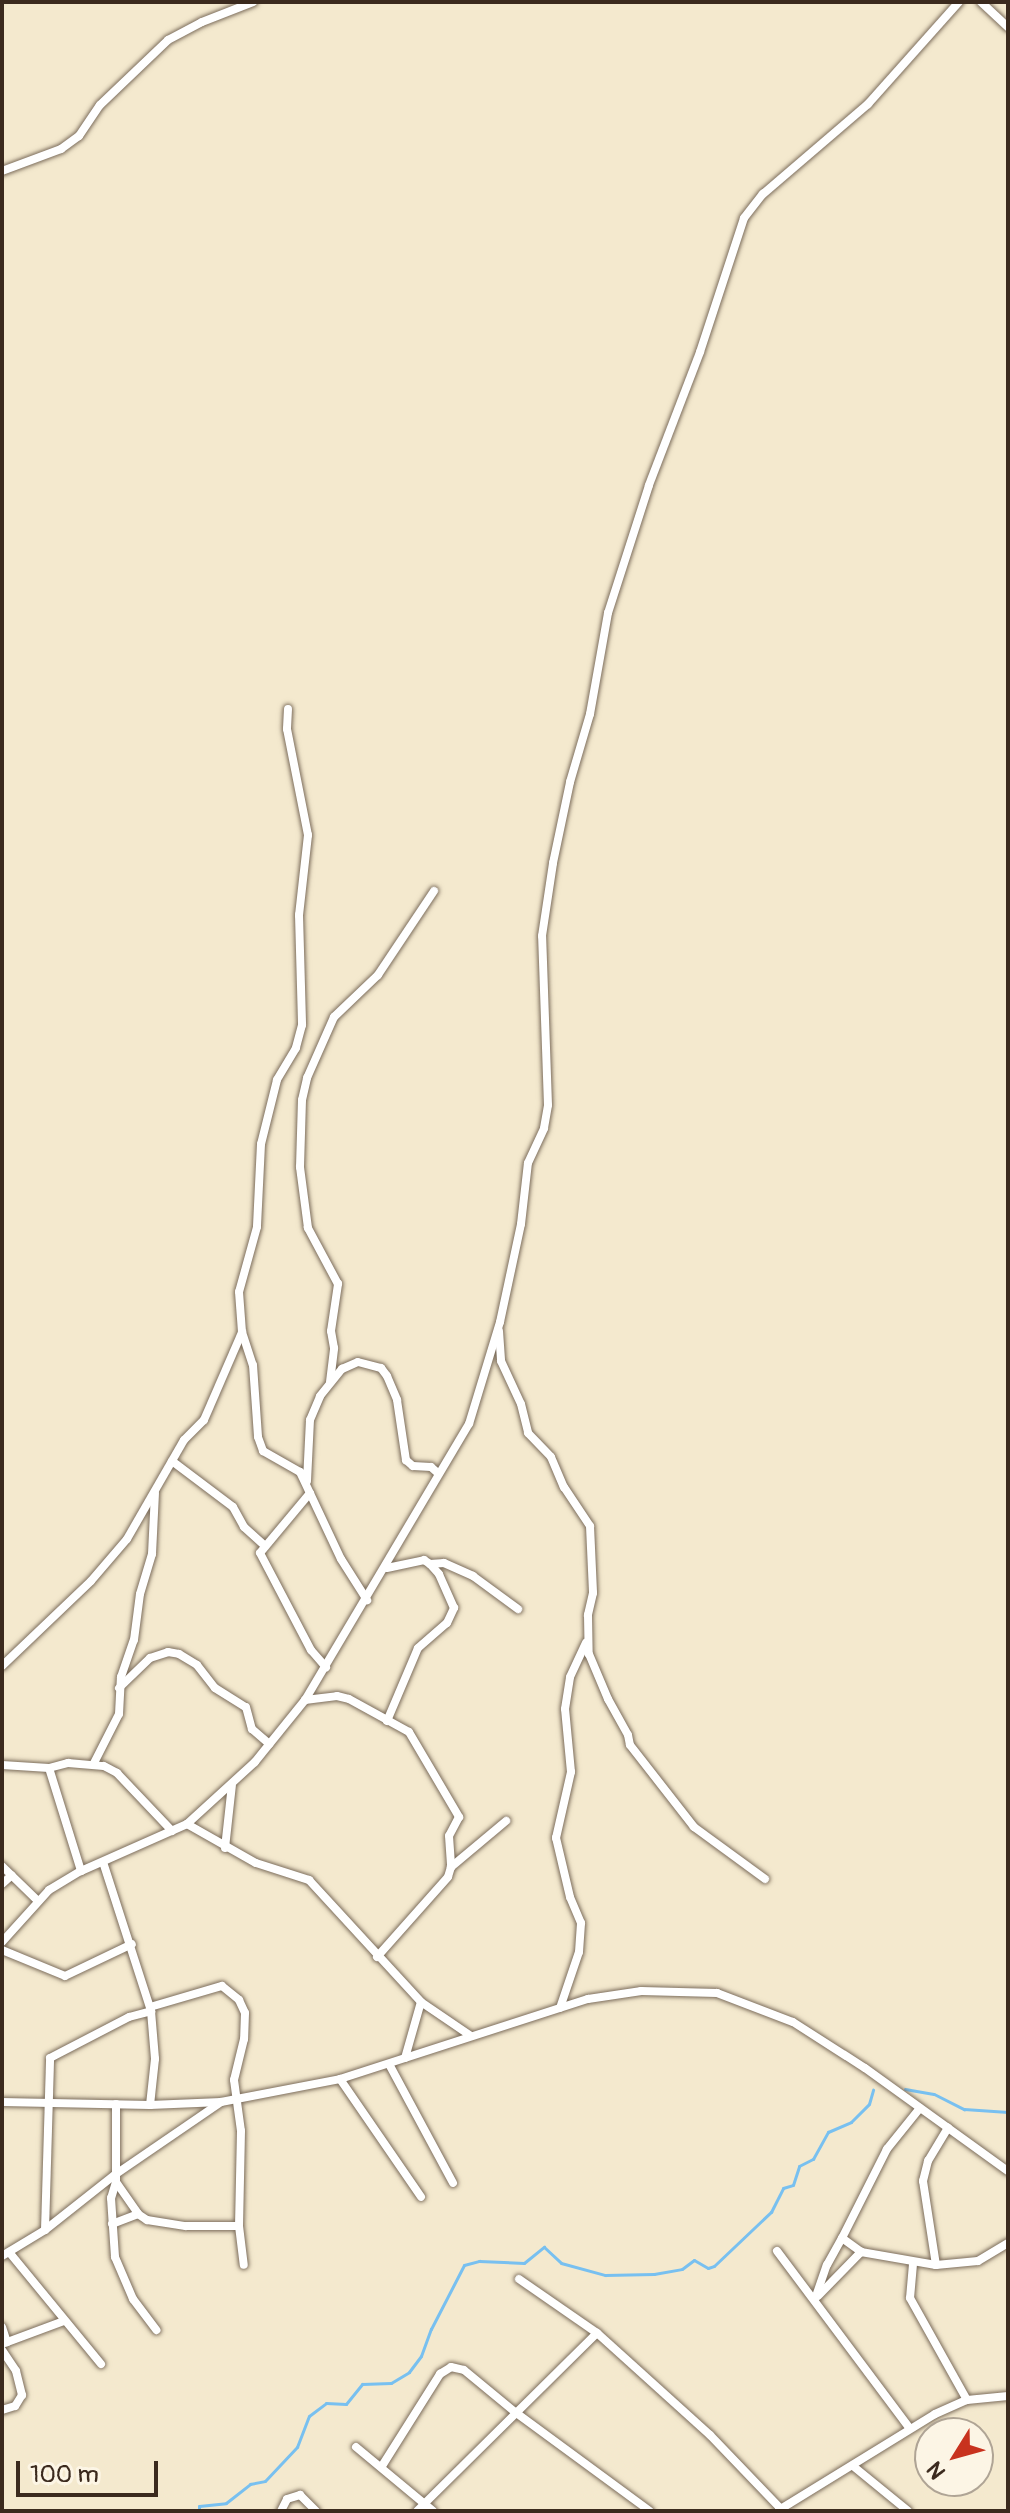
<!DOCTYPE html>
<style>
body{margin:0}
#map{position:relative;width:1010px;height:2513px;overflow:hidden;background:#f4e9ce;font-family:Pangolin,sans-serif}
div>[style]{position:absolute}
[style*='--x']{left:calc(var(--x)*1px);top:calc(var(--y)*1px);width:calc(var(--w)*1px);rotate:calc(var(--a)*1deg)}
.stream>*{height:3px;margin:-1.5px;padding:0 1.5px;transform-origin:1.5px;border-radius:1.5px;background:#78c0f0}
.roads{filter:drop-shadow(0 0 2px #7c6d5c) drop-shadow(0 0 2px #7c6d5c)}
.street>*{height:8px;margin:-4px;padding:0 4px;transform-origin:4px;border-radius:4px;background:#fff}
span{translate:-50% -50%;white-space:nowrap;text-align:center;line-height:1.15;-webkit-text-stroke:6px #fcf5e5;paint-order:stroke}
.frame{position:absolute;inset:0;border:4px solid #3b2a1e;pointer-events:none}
.north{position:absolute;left:914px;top:2417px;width:80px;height:80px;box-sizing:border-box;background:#fcf5e5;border:2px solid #afa495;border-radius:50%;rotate:233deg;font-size:22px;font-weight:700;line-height:32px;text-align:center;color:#3b2a1e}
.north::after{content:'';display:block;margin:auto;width:28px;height:36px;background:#c8321e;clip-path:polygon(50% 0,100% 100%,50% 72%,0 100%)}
.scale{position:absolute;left:16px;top:2461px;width:142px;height:36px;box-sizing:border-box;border:4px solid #3b2a1e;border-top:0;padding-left:10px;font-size:24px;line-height:28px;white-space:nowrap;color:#3b2a1e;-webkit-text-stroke:6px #fcf5e5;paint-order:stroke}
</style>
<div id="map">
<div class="stream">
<div style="--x:905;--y:2089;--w:29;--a:10"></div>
<div style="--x:934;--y:2094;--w:34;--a:27"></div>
<div style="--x:964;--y:2109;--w:44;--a:3.9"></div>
<div style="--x:199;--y:2511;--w:5;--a:-90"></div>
<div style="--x:199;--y:2506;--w:27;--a:-6"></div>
<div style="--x:226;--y:2503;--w:31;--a:-38"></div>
<div style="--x:250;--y:2484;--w:15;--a:-11"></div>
<div style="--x:265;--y:2481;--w:47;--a:-46.7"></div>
<div style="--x:297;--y:2447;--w:33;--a:-69"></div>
<div style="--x:309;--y:2416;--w:21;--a:-37"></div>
<div style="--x:326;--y:2403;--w:20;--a:3"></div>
<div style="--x:346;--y:2404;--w:26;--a:-51"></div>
<div style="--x:362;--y:2384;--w:29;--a:-2"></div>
<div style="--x:391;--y:2383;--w:21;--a:-31"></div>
<div style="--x:409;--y:2372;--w:20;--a:-53"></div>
<div style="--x:421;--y:2356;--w:29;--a:-70"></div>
<div style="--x:431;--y:2329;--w:72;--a:-62.7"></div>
<div style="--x:464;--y:2265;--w:16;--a:-15"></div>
<div style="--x:479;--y:2261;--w:45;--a:2.5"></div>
<div style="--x:524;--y:2263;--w:26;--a:-39"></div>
<div style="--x:544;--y:2247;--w:23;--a:43"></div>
<div style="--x:561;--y:2263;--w:46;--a:15.3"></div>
<div style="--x:605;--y:2275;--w:49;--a:-1.2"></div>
<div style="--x:654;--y:2274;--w:28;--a:-10"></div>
<div style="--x:682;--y:2269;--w:15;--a:-37"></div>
<div style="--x:694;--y:2260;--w:16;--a:30"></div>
<div style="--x:708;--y:2268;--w:6;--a:-18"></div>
<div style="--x:714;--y:2266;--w:79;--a:-43.5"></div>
<div style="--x:771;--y:2212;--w:27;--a:-63"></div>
<div style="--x:783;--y:2188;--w:10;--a:-17"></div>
<div style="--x:793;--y:2185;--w:20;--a:-72"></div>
<div style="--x:799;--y:2166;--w:16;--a:-27"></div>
<div style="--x:813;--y:2159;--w:31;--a:-61"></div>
<div style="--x:828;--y:2132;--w:25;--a:-23"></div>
<div style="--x:851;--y:2122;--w:25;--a:-45"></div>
<div style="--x:869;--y:2104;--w:15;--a:-74"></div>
</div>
<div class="roads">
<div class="street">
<div style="--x:981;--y:2;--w:37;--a:43"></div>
<div style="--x:2;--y:171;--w:63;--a:-20.4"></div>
<div style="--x:61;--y:149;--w:22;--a:-36"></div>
<div style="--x:79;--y:136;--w:37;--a:-56"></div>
<div style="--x:100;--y:105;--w:94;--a:-43.7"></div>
<div style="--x:168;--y:40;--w:38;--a:-28"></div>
<div style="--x:202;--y:22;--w:55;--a:-21.4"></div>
<div style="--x:288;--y:709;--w:20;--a:93"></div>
<div style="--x:287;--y:729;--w:108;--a:78.8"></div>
<div style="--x:308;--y:835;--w:81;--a:96.4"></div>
<div style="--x:299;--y:915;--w:110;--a:88.4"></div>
<div style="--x:302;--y:1025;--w:24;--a:105"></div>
<div style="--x:296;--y:1048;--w:37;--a:121"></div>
<div style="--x:277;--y:1080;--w:66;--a:104"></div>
<div style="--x:261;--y:1144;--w:83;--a:92.8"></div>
<div style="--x:257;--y:1227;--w:67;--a:105.5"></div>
<div style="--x:239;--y:1292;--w:40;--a:85.7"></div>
<div style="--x:242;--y:1332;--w:35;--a:72"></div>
<div style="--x:253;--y:1365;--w:72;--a:86"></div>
<div style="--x:258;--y:1437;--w:15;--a:70"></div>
<div style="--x:263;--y:1451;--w:43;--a:29.6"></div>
<div style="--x:300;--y:1472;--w:96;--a:64.8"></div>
<div style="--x:341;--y:1559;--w:49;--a:57.6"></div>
<div style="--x:499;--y:1331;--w:30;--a:86"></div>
<div style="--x:501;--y:1361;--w:47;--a:65.1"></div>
<div style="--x:521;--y:1404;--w:30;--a:76"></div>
<div style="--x:528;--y:1433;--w:33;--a:46"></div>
<div style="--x:551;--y:1457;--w:33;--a:67"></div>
<div style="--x:564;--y:1487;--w:47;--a:56.3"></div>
<div style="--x:590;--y:1526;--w:67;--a:87.4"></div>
<div style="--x:593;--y:1593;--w:23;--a:103"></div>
<div style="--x:588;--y:1615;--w:39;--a:89"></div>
<div style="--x:589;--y:1654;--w:49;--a:67.1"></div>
<div style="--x:608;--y:1699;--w:41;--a:60.9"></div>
<div style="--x:628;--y:1735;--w:10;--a:79"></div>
<div style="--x:630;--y:1745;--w:104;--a:52"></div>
<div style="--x:694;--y:1827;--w:88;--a:36.2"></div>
<div style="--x:330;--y:1382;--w:34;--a:-83"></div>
<div style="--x:334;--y:1348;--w:17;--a:-100"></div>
<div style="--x:331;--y:1331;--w:48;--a:-81.5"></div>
<div style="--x:338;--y:1284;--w:64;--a:-118.2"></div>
<div style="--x:308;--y:1228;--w:62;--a:-97.5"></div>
<div style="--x:300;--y:1167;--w:67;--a:-88.3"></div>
<div style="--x:302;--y:1100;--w:23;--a:-77"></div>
<div style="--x:307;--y:1078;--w:67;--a:-66.1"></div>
<div style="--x:334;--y:1017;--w:61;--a:-43.7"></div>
<div style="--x:378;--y:975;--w:101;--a:-56.3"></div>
<div style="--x:172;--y:1461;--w:76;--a:37"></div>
<div style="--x:233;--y:1507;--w:23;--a:61"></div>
<div style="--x:244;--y:1527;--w:28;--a:42"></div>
<div style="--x:307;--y:1481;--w:61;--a:-87.2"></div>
<div style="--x:310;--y:1420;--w:26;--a:-67"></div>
<div style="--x:320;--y:1396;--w:35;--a:-51"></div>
<div style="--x:342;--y:1369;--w:17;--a:-24"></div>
<div style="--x:358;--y:1362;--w:24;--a:15"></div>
<div style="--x:381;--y:1368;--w:10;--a:53"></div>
<div style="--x:387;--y:1376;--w:26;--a:67"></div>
<div style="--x:397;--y:1400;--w:61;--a:81.5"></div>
<div style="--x:406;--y:1460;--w:9;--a:41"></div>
<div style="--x:413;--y:1466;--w:18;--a:3"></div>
<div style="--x:431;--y:1467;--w:9;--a:41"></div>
<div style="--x:310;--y:1493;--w:78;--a:129.8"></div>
<div style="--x:260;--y:1553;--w:110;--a:62.3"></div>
<div style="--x:311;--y:1650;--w:23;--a:49"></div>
<div style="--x:387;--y:1568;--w:38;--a:-12"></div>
<div style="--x:424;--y:1560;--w:7;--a:34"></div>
<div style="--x:430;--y:1564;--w:14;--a:-4"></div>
<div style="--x:444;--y:1563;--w:32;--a:24"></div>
<div style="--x:473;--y:1576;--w:56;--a:36.3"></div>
<div style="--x:2;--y:1666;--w:123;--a:-43.7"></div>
<div style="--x:91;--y:1581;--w:55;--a:-49.4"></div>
<div style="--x:127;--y:1539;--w:114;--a:-60.1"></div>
<div style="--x:184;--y:1440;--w:28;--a:-45"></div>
<div style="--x:204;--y:1420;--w:96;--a:-66.6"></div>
<div style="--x:119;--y:1688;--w:43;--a:-44.1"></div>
<div style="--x:150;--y:1658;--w:19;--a:-18"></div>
<div style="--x:168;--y:1652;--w:11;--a:10"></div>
<div style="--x:179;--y:1654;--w:21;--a:31"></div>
<div style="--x:197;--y:1665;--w:29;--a:52"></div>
<div style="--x:215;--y:1688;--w:36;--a:32"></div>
<div style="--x:246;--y:1707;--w:23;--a:75"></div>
<div style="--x:252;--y:1729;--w:23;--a:41"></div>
<div style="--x:305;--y:1700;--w:32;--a:-7"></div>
<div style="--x:337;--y:1696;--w:12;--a:14"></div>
<div style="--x:349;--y:1699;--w:68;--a:28.8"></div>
<div style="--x:409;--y:1732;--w:99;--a:59.5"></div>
<div style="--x:459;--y:1817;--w:21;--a:118"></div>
<div style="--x:449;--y:1836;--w:31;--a:86"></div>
<div style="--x:451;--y:1867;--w:10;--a:107"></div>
<div style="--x:448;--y:1877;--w:107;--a:131.6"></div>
<div style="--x:387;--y:1721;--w:79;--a:-67"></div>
<div style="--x:418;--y:1648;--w:38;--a:-41"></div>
<div style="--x:447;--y:1623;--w:17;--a:-65"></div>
<div style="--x:454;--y:1608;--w:37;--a:-114"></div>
<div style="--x:439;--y:1574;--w:13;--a:-132"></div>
<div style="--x:94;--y:1763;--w:55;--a:-63"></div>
<div style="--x:119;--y:1714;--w:37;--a:-87"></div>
<div style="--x:121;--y:1677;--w:39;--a:-71"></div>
<div style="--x:134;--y:1640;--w:46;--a:-82.6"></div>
<div style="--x:140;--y:1594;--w:42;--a:-73.3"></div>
<div style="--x:152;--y:1554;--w:61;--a:-87.2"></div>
<div style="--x:2;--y:1765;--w:47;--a:3.7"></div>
<div style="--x:49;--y:1768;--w:20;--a:-15"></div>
<div style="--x:68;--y:1763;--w:36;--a:5"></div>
<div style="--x:104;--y:1766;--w:15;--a:28"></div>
<div style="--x:117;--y:1773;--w:80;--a:46.5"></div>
<div style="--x:49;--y:1768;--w:108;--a:72.7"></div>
<div style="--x:187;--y:1824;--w:79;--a:29.5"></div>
<div style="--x:256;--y:1863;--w:56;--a:17.8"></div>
<div style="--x:309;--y:1880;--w:166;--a:47.4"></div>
<div style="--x:421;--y:2002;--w:60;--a:34.2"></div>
<div style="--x:225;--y:1848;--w:63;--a:-83.7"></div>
<div style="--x:103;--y:1862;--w:157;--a:72.1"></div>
<div style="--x:151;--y:2011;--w:48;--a:85.2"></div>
<div style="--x:155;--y:2059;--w:46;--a:96.2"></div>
<div style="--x:2;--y:1866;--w:50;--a:44.2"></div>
<div style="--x:451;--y:1867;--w:72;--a:-39.9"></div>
<div style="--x:2;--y:1884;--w:13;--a:-42"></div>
<div style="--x:2;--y:1942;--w:70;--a:-47.9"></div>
<div style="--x:49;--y:1890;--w:37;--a:-31"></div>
<div style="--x:81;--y:1871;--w:116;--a:-23.9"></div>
<div style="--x:187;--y:1824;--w:92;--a:-42.4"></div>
<div style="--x:255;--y:1762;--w:80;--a:-51.1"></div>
<div style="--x:305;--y:1700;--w:321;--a:-59.3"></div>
<div style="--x:469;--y:1424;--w:107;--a:-73.1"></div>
<div style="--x:500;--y:1322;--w:100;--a:-77.9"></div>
<div style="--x:521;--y:1224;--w:61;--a:-83.5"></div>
<div style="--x:528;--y:1163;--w:38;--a:-65"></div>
<div style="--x:544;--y:1128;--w:23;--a:-80"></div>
<div style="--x:548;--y:1105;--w:169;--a:-92"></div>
<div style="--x:542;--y:936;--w:74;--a:-81.4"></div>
<div style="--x:553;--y:863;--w:83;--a:-78.1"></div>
<div style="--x:570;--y:782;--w:71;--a:-73.6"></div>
<div style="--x:590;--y:714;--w:103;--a:-79.9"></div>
<div style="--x:608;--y:613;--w:134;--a:-72.2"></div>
<div style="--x:649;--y:485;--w:142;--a:-69"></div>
<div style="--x:700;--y:352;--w:141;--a:-71.8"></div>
<div style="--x:744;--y:218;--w:31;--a:-52"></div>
<div style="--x:763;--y:194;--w:138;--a:-40.6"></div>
<div style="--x:868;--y:104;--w:137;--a:-48.3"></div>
<div style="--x:2;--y:1950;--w:68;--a:22.4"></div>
<div style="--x:65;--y:1976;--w:74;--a:-25.5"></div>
<div style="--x:150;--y:2007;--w:75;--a:-16.3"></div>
<div style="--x:222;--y:1986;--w:22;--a:39"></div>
<div style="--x:239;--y:2000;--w:14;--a:65"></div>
<div style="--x:245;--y:2013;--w:26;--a:92"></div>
<div style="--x:244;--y:2039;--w:42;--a:103.7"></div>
<div style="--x:234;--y:2080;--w:51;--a:82.2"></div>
<div style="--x:241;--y:2131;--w:95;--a:91.2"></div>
<div style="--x:239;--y:2226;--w:39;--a:83"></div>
<div style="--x:560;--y:2008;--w:59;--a:-71.3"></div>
<div style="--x:579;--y:1952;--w:29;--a:-86"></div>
<div style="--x:581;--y:1923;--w:28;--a:-113"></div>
<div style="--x:570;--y:1897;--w:61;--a:-103.3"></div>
<div style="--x:556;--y:1838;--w:68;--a:-77.2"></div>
<div style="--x:571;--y:1772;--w:63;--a:-95.4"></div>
<div style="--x:565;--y:1709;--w:32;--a:-81"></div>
<div style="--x:570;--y:1677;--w:38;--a:-65"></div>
<div style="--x:405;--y:2058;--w:58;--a:-74.1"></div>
<div style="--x:389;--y:2064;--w:135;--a:61.7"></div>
<div style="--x:340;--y:2079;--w:143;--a:55.5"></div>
<div style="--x:2;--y:2102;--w:148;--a:1.2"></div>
<div style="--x:150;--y:2105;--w:71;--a:-2.4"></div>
<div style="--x:221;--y:2102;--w:121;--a:-10.9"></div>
<div style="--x:340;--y:2079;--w:261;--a:-17.9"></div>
<div style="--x:588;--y:1999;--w:54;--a:-8.6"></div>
<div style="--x:641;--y:1991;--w:76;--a:1.5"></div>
<div style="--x:717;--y:1993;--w:81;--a:20.9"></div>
<div style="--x:793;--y:2022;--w:85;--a:32.6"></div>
<div style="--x:865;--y:2068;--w:176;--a:35.8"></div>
<div style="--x:116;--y:2104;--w:78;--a:90"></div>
<div style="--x:116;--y:2182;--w:17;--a:107"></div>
<div style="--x:111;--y:2198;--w:59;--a:86.1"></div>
<div style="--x:115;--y:2257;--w:46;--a:66.8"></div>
<div style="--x:133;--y:2299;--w:39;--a:53"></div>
<div style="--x:920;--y:2108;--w:53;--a:128.8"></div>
<div style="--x:887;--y:2149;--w:100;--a:116.8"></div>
<div style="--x:842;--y:2238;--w:24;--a:36"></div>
<div style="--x:861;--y:2252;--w:76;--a:9.8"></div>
<div style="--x:936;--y:2265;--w:42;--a:-5.4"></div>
<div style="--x:978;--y:2261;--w:35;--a:-31"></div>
<div style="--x:116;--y:2182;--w:39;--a:55"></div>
<div style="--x:138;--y:2214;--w:11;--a:34"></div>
<div style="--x:147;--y:2220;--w:39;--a:9"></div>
<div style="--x:186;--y:2226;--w:53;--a:0"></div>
<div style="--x:112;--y:2224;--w:28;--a:-21"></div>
<div style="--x:45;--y:2230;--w:172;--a:-88.3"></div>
<div style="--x:50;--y:2058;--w:89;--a:-27.4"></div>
<div style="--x:129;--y:2017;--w:23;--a:-15"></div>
<div style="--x:777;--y:2251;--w:222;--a:53.2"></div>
<div style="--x:9;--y:2252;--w:145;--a:50.6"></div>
<div style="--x:2;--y:2256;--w:50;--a:-31.2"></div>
<div style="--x:45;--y:2230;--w:90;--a:-38.3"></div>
<div style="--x:116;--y:2174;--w:127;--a:-34.4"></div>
<div style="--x:913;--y:2264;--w:34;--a:95"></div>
<div style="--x:910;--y:2298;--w:117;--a:60.8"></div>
<div style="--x:936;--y:2265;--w:85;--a:-98.8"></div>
<div style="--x:923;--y:2181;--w:21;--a:-76"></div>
<div style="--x:928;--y:2161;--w:39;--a:-59"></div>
<div style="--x:519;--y:2279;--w:95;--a:34.7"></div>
<div style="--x:597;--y:2333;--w:152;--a:42.1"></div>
<div style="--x:710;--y:2435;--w:105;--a:46.2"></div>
<div style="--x:818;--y:2296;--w:62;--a:-45.7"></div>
<div style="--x:815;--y:2299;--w:36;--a:-71"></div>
<div style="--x:827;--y:2265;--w:31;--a:-61"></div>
<div style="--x:2;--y:2327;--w:16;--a:72"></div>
<div style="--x:2;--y:2344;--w:66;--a:-20.4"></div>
<div style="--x:2;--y:2350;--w:25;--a:56"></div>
<div style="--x:16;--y:2371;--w:25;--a:76"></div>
<div style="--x:22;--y:2395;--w:13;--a:122"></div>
<div style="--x:15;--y:2406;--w:14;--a:163"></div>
<div style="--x:356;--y:2447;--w:100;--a:39.7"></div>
<div style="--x:382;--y:2466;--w:109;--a:-57.8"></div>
<div style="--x:440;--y:2374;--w:13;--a:-32"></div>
<div style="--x:451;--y:2367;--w:13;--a:13"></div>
<div style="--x:464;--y:2370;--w:66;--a:39.5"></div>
<div style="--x:515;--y:2412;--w:167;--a:36.3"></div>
<div style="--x:853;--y:2466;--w:71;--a:39.3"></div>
<div style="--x:779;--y:2510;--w:183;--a:-31.6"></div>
<div style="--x:935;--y:2414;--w:35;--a:-24"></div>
<div style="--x:967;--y:2400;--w:41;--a:-5.6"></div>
<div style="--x:281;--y:2511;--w:13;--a:-63"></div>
<div style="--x:287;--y:2499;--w:14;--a:-17"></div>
<div style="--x:300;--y:2495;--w:23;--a:45"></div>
<div style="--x:417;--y:2511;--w:253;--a:-44.7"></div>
</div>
</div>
<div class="frame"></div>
<div class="north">N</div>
<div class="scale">100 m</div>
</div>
